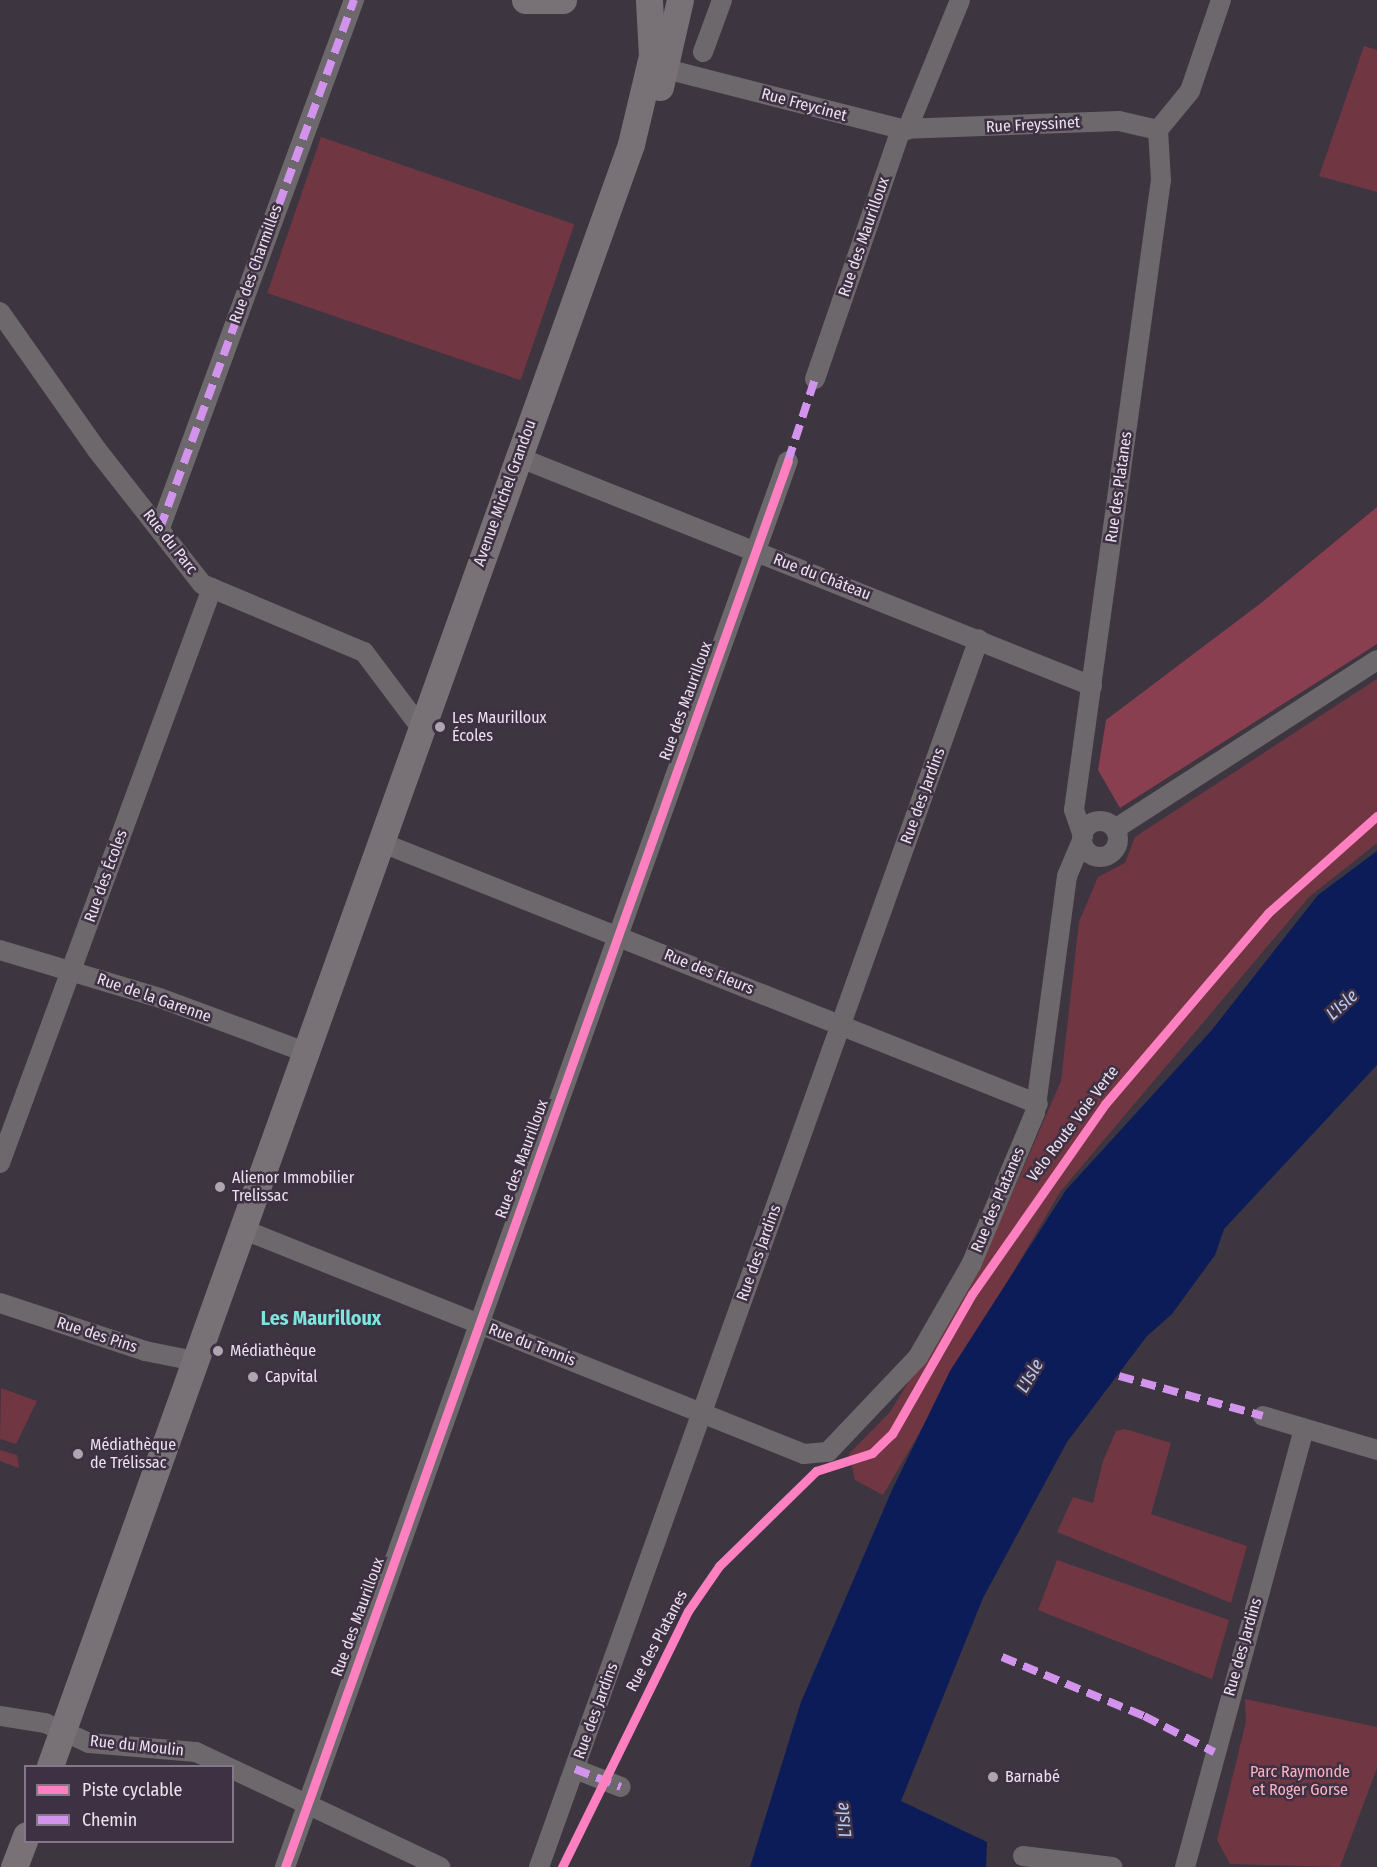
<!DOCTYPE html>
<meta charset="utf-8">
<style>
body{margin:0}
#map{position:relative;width:1377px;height:1867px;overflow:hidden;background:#3d3540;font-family:"Fira Sans Condensed",sans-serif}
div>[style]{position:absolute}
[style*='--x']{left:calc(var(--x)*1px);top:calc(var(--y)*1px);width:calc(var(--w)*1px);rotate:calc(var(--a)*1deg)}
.green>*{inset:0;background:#703743;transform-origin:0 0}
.forest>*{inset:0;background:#8a3f50}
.water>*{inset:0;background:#0c1c58}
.street>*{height:20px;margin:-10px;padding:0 10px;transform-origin:10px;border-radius:10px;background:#6c686b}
.street>.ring{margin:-10px;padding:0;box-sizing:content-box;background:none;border:20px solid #6c686b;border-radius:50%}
.secondary>*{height:27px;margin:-13.5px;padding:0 13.5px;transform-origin:13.5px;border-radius:13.5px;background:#787276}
.quiet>*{height:8px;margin-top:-4px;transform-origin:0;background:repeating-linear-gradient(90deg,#d193ec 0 15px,transparent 0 23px)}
.cycleway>*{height:9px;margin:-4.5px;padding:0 4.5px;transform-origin:4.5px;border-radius:4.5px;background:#ff80c0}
.dots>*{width:16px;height:16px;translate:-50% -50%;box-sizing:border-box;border:3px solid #3f3144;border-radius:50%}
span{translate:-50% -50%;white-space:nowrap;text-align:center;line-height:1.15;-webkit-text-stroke:5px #3f3144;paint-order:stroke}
.street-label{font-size:16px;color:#ebe2ee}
.poi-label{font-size:16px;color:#ebe2ee}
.left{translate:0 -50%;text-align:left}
.park-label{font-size:16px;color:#fdb2be}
.water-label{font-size:18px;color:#b7caf1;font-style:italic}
.quarter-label{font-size:20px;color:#7ce6dd;font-weight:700}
.legend{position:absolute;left:24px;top:1765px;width:210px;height:78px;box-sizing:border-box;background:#3f3144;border:2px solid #847888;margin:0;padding:8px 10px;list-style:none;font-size:18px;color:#ebe2ee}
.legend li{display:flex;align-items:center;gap:12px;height:30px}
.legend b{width:30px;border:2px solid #847888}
</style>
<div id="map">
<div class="green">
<div style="clip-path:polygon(1364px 46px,1377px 50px,1377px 192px,1319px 176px)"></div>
<div style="left:321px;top:137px;width:268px;height:165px;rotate:19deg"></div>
<div style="clip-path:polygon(1377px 679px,1377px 843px,1309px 897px,1060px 1192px,883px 1495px,855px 1480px,849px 1454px,890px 1412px,982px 1263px,1061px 1081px,1079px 922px,1098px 877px,1125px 863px,1135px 837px)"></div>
<div style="clip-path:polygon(1px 1388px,37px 1401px,16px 1444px,0 1439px)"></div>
<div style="clip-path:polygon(1125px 1429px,1171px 1443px,1151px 1514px,1247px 1546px,1231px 1603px,1057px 1532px,1073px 1497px,1093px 1503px,1103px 1461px,1116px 1431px)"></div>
<div style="clip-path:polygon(0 1450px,17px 1455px,19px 1468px,0 1461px)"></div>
<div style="clip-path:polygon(1057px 1560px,1229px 1620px,1212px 1679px,1038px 1610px)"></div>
<div style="clip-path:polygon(1245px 1699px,1377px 1727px,1377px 1768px,1340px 1867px,1230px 1864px,1217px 1840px,1246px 1722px)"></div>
</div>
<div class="forest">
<div style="clip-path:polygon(1377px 507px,1377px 644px,1120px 808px,1098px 770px,1106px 720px,1261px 603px)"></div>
</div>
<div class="water">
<div style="clip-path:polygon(1377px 851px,1377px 1065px,1224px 1229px,1215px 1255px,1172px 1314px,1147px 1336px,1067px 1442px,983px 1598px,901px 1801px,987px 1842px,986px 1867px,750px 1867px,801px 1702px,892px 1490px,950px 1371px,1066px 1190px,1211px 1031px,1318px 895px)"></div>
</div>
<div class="street">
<div style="--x:703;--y:52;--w:55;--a:-69.9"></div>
<div style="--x:662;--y:54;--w:16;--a:75"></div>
<div style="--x:666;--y:69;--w:243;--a:14.3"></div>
<div style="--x:901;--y:129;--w:218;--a:-2.1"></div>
<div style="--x:1119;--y:121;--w:40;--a:13"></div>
<div style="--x:907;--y:130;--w:140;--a:-67.8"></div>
<div style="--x:1158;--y:130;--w:50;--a:-50.6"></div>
<div style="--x:1190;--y:91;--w:96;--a:-71.2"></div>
<div style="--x:0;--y:312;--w:169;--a:54.9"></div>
<div style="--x:97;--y:450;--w:170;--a:51.9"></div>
<div style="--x:202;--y:584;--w:176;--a:22.8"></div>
<div style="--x:364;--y:652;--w:95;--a:53.1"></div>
<div style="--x:815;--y:379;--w:264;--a:-71"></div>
<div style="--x:518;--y:457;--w:618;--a:21.75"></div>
<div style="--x:160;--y:528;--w:563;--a:-69.83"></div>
<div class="ring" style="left:1082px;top:821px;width:16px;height:16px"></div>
<div style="--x:1115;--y:829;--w:312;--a:-32.8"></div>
<div style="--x:1083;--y:836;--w:28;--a:-109"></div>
<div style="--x:1074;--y:810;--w:636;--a:-82.14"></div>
<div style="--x:1161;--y:180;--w:50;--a:-93.4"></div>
<div style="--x:380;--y:842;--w:708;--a:21.71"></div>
<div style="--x:0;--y:950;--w:167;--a:16.7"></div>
<div style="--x:160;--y:998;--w:155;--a:20.4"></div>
<div style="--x:0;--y:1163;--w:613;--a:-69.76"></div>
<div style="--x:242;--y:1229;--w:605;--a:21.82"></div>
<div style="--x:804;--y:1454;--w:24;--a:-5"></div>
<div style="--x:828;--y:1452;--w:131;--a:-46.5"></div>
<div style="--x:918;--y:1357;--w:106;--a:-60.1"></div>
<div style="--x:971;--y:1265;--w:165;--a:-67.2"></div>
<div style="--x:1035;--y:1113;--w:239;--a:-82.3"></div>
<div style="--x:1067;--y:876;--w:38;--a:-67"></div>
<div style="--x:0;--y:1303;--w:153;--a:18.3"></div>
<div style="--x:145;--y:1351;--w:51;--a:11.3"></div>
<div style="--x:1263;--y:1416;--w:119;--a:16.6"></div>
<div style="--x:0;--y:1716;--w:46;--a:8.8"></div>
<div style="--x:45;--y:1723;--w:48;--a:24.4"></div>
<div style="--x:89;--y:1743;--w:107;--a:4.8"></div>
<div style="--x:196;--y:1752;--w:270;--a:25.2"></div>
<div style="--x:575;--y:1769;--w:49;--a:21.4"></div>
<div style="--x:1023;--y:1856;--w:90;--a:7"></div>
<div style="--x:285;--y:1867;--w:1493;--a:-70.32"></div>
<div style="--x:539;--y:1867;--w:1304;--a:-70.29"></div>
<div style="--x:1185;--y:1867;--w:454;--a:-74.8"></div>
</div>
<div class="secondary">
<div style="--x:525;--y:0;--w:38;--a:0"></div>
<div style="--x:660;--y:87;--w:89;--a:-77.1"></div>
<div style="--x:50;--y:1766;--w:1723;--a:-70.29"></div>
<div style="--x:631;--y:144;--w:90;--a:-76.6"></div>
<div style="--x:652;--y:56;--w:56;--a:-93.1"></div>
<div style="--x:14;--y:1867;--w:34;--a:-69"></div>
</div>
<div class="quiet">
<div style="--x:788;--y:461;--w:86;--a:-71.8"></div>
<div style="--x:160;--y:528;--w:563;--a:-69.83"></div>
<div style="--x:1119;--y:1376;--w:149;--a:15.5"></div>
<div style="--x:1002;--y:1657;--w:154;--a:22.6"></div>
<div style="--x:1144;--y:1716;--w:79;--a:27.2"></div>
<div style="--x:575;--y:1769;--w:49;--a:21.4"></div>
</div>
<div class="cycleway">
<div style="--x:285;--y:1867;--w:1493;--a:-70.32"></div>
<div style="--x:562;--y:1867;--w:285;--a:-63.8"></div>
<div style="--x:688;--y:1611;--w:55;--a:-55.4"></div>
<div style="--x:719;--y:1566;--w:136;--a:-44.4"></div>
<div style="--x:816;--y:1471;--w:59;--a:-17.8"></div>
<div style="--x:872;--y:1453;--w:28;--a:-44"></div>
<div style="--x:892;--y:1434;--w:161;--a:-60.3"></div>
<div style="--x:972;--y:1294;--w:232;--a:-55"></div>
<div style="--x:1105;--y:1104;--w:251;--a:-49.5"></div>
<div style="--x:1268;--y:913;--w:146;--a:-41.7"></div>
</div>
<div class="dots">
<div style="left:440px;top:727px;background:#aea5b1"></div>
<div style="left:220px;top:1187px;background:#aea5b1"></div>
<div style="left:218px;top:1351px;background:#aea5b1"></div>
<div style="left:253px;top:1377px;background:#aea5b1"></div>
<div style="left:78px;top:1454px;background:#aea5b1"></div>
<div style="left:993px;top:1777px;background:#aea5b1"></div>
</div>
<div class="street-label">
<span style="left:804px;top:105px;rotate:15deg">Rue Freycinet</span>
<span style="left:1033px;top:125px;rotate:-3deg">Rue Freyssinet</span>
<span style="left:864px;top:237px;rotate:-71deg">Rue des Maurilloux</span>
<span style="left:256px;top:264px;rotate:-70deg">Rue des Charmilles</span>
<span style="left:1119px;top:487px;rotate:-82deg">Rue des Platanes</span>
<span style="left:505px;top:493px;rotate:-70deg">Avenue Michel Grandou</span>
<span style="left:170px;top:542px;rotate:52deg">Rue du Parc</span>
<span style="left:822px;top:577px;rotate:21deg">Rue du Château</span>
<span style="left:686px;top:701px;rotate:-70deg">Rue des Maurilloux</span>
<span style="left:923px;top:796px;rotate:-70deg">Rue des Jardins</span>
<span style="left:106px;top:876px;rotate:-70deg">Rue des Écoles</span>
<span style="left:709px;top:972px;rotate:22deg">Rue des Fleurs</span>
<span style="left:154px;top:998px;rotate:19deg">Rue de la Garenne</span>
<span style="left:1073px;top:1124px;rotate:-53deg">Velo Route Voie Verte</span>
<span style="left:522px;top:1159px;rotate:-70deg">Rue des Maurilloux</span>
<span style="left:998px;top:1200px;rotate:-67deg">Rue des Platanes</span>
<span style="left:759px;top:1253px;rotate:-70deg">Rue des Jardins</span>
<span style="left:97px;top:1335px;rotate:18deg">Rue des Pins</span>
<span style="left:532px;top:1345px;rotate:21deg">Rue du Tennis</span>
<span style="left:358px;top:1617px;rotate:-70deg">Rue des Maurilloux</span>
<span style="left:657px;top:1641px;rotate:-62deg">Rue des Platanes</span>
<span style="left:1243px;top:1647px;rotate:-74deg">Rue des Jardins</span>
<span style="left:596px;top:1711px;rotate:-70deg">Rue des Jardins</span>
<span style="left:137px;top:1746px;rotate:6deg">Rue du Moulin</span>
</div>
<div class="poi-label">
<span class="left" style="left:452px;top:727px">Les Maurilloux<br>Écoles</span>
<span class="left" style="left:232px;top:1187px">Alienor Immobilier<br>Trelissac</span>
<span class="left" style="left:230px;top:1351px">Médiathèque</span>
<span class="left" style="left:265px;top:1377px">Capvital</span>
<span class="left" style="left:90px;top:1454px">Médiathèque<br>de Trélissac</span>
<span class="left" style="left:1005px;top:1777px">Barnabé</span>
</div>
<div class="park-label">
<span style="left:1300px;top:1781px">Parc Raymonde<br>et Roger Gorse</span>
</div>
<div class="water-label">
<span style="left:1342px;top:1005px;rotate:-42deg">L'Isle</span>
<span style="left:1030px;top:1376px;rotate:-60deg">L'Isle</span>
<span style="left:844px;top:1820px;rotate:-96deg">L'Isle</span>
</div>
<div class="quarter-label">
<span style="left:321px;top:1318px">Les Maurilloux</span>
</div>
<ul class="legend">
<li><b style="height:8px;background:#ff80c0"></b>Piste cyclable</li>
<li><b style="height:8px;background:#d193ec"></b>Chemin</li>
</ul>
</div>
